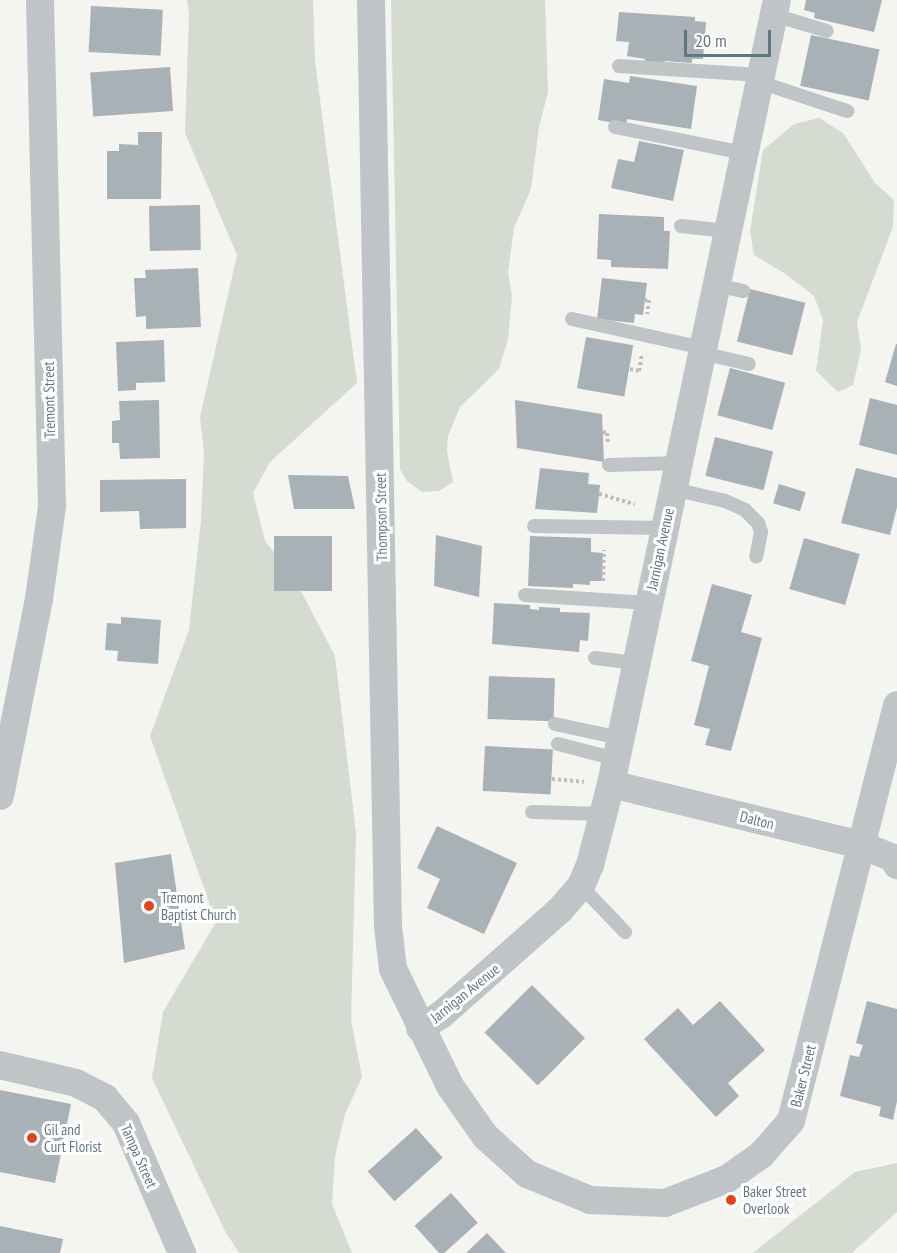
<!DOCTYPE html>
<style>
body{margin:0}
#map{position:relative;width:897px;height:1253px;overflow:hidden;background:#f4f4f0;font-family:"PT Sans Narrow",sans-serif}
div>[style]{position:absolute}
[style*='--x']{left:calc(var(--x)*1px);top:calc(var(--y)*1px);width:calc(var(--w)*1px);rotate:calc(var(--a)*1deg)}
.green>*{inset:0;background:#d5dbd1}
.building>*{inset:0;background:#a8b1b6;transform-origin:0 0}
.path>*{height:4px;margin-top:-2px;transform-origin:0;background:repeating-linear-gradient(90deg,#bbbdbf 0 3px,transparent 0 6px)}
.service>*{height:14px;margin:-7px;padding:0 7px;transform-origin:7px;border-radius:7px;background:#bfc4c6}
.minor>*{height:28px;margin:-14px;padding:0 14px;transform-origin:14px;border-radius:14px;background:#bfc4c6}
.dots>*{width:16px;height:16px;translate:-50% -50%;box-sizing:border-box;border:3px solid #fff;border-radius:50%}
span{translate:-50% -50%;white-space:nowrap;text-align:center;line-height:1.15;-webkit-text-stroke:6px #fff;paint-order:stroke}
.street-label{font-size:15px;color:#627682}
.poi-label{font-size:15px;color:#627682}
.left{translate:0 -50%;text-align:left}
.scale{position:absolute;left:684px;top:30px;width:87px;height:27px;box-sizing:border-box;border:3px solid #627682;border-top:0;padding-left:8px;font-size:18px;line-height:21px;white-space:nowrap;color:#627682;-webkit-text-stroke:4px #fff;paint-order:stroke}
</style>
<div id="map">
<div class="green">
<div style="clip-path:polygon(187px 0,313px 0,315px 61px,357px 383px,270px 462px,253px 493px,265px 541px,292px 574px,335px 656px,356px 833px,351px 1020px,362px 1077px,345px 1114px,335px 1156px,332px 1204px,352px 1253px,239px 1253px,225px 1231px,152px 1078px,163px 1012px,216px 922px,150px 736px,189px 630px,201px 520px,204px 453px,200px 417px,237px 255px,185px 133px,189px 14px)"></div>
<div style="clip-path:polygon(391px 0,545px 0,548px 92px,539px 127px,531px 189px,514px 228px,508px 272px,512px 297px,508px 339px,499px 369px,460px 407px,448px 436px,447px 451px,453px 482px,439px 491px,422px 492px,407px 481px,400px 469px)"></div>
<div style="clip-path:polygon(819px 118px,843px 133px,875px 183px,894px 200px,893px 227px,857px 322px,861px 350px,853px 385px,838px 392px,816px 371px,823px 320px,814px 296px,787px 275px,754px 255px,750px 231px,763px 150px,794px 124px)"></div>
<div style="clip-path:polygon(897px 1163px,897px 1212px,852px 1253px,753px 1253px,855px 1172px)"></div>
</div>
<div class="building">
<div style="clip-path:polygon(806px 0,882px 0,874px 32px,814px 18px,815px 13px,804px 10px)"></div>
<div style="left:91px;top:6px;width:72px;height:46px;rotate:3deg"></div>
<div style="clip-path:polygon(619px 12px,695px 17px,695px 21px,706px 22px,703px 59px,692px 59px,692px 63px,665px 61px,665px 68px,644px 67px,645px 59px,627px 56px,629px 42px,616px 41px)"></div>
<div style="left:811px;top:35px;width:70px;height:52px;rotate:12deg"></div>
<div style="left:170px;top:67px;width:44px;height:80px;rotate:86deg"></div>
<div style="clip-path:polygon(630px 76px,697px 86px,691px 129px,627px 119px,626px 125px,598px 120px,604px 79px,629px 83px)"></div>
<div style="clip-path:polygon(138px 132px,162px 132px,161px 199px,107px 199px,107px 151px,119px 151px,119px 144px,138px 145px)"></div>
<div style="clip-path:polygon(639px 141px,684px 150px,673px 201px,611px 188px,618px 159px,634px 162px)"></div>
<div style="left:200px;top:205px;width:45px;height:51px;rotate:89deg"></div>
<div style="clip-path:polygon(599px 214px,664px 217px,664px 231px,670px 231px,668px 269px,611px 267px,611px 260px,597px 259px)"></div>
<div style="clip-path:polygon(198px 268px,201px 327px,146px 329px,146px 316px,136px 317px,134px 278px,146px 278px,145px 270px)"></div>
<div style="clip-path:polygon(602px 278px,647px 283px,643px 315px,635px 314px,634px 323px,597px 319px)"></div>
<div style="left:750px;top:289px;width:57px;height:54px;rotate:14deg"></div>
<div style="left:586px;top:337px;width:48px;height:52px;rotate:10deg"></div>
<div style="clip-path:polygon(164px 340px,165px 382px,136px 383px,136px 390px,118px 391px,116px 342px)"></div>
<div style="clip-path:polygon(896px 344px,897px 344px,897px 386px,885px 382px)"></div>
<div style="left:730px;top:368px;width:57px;height:49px;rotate:15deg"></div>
<div style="clip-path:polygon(870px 398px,897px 405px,897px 455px,859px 445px)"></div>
<div style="clip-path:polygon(159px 400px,160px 458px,120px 459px,119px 443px,112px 443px,112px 421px,120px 420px,119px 401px)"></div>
<div style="clip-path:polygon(515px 400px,602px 414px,604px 462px,517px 448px)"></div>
<div style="left:715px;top:437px;width:60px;height:40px;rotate:14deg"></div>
<div style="clip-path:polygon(540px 468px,589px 473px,588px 484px,600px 485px,597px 513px,535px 509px)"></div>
<div style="clip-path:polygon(856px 468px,897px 478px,897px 507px,890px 535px,841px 523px)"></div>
<div style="clip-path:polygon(288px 475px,348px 476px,355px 509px,294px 509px)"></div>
<div style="clip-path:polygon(186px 479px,186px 528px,140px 529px,139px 511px,100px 512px,100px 480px)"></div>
<div style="left:779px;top:484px;width:28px;height:20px;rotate:17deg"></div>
<div style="clip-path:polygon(436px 535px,482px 546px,479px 597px,434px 586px)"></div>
<div style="left:274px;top:536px;width:58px;height:55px"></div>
<div style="clip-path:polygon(530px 536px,591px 538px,591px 552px,603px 553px,602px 581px,590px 581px,590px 585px,573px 584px,573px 588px,528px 586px)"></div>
<div style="left:804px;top:538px;width:58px;height:53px;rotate:16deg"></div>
<div style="clip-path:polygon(712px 584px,752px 595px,741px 632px,762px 638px,731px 751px,705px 745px,710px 729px,694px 725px,709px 666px,691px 661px)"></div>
<div style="clip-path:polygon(494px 603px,530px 605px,530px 609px,539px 610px,539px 607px,560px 608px,560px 612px,590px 613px,588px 641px,580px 640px,579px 652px,492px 644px)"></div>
<div style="clip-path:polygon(121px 617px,161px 620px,158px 664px,117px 661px,118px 651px,105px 650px,107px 623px,121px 624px)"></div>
<div style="left:489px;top:676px;width:66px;height:43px;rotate:2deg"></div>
<div style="left:485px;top:746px;width:68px;height:45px;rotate:3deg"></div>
<div style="clip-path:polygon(437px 826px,517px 863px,484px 934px,427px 908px,440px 879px,417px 868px)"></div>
<div style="clip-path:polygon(171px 854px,185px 949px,124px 963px,115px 863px)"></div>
<div style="left:532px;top:985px;width:75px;height:67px;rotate:45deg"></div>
<div style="clip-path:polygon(720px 1001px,765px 1050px,728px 1083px,739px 1096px,716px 1117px,644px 1039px,678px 1008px,693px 1025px)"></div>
<div style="clip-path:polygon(867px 1001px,897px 1009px,897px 1101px,893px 1120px,879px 1116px,881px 1107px,840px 1096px,850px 1055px,859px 1057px,863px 1045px,856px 1043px)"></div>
<div style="clip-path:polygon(0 1090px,71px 1104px,55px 1183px,0 1172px)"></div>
<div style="left:416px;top:1128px;width:40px;height:65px;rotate:48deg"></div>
<div style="left:451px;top:1193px;width:40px;height:49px;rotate:48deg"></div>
<div style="clip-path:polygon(0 1226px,63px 1239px,60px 1253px,0 1253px)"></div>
<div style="clip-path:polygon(487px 1233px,506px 1253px,466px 1253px)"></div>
</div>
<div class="path">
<div style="--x:644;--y:300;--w:5;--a:0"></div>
<div style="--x:649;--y:300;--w:14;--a:98"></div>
<div style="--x:630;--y:369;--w:9;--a:13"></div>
<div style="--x:639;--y:371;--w:17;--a:-80"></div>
<div style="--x:603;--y:432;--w:4;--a:14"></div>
<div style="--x:607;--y:433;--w:10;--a:84"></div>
<div style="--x:599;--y:494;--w:37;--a:16"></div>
<div style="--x:603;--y:581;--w:31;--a:-88"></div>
<div style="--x:552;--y:779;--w:32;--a:5"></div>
</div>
<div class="service">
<div style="--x:774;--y:15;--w:55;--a:16.8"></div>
<div style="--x:619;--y:66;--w:142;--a:3.6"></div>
<div style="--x:759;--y:82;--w:93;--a:18.2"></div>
<div style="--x:615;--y:127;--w:132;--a:11.4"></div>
<div style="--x:681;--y:226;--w:47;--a:6.1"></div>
<div style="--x:717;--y:285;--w:27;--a:13"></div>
<div style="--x:572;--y:319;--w:134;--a:12.5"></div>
<div style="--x:702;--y:353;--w:48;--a:13.2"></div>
<div style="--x:609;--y:465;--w:70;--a:-1.6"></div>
<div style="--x:673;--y:489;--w:53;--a:13"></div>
<div style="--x:725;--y:501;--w:22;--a:24"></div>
<div style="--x:745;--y:510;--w:18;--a:45"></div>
<div style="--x:758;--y:523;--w:9;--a:72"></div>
<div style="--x:761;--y:532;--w:25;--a:101"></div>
<div style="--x:534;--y:526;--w:131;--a:0.9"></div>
<div style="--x:525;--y:595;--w:124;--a:3.7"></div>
<div style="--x:595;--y:658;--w:41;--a:7"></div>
<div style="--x:555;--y:724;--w:66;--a:12.2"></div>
<div style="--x:558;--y:744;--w:60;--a:14.5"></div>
<div style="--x:532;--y:812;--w:71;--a:1.6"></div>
<div style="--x:581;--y:886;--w:64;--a:46.3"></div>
</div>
<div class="minor">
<div style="--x:371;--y:0;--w:926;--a:88.95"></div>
<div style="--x:388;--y:926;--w:43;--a:83.4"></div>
<div style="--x:393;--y:969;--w:130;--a:64"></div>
<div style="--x:450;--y:1086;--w:61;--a:55"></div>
<div style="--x:485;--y:1136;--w:57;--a:42.1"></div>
<div style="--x:527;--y:1174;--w:68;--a:22.4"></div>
<div style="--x:590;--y:1200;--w:75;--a:2.3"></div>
<div style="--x:665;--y:1203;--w:66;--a:-21.2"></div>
<div style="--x:727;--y:1179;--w:42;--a:-35.2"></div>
<div style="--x:761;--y:1155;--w:45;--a:-48.6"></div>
<div style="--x:791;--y:1121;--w:429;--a:-75.7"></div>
<div style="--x:611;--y:784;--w:257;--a:13.7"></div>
<div style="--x:861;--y:845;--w:35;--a:22"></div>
<div style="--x:894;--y:858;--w:8;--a:67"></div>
<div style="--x:0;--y:796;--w:201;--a:-78.8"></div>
<div style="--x:39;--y:599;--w:94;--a:-82"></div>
<div style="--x:52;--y:506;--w:506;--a:-91.36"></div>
<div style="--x:420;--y:1028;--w:25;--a:-32"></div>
<div style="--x:441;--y:1015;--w:159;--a:-41.4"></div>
<div style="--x:560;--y:910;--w:32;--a:-49"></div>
<div style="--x:581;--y:886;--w:23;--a:-67"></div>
<div style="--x:590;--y:865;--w:84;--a:-75.5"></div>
<div style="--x:611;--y:784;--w:801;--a:-78.05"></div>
<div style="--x:0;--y:1065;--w:78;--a:13.3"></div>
<div style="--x:76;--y:1083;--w:33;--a:27"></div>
<div style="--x:105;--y:1098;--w:33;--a:50"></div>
<div style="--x:126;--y:1123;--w:142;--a:66.7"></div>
</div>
<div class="dots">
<div style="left:149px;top:906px;background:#e8411c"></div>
<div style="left:32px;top:1138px;background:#e8411c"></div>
<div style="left:731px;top:1200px;background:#e8411c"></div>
</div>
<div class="street-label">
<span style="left:49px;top:400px;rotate:-91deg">Tremont Street</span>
<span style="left:381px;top:517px;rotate:-91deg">Thompson Street</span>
<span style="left:660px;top:549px;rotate:-78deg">Jarnigan Avenue</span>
<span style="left:757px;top:820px;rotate:14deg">Dalton</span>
<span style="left:465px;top:993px;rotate:-39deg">Jarnigan Avenue</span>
<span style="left:803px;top:1076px;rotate:-76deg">Baker Street</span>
<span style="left:139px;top:1156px;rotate:66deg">Tampa Street</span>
</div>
<div class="poi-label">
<span class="left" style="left:161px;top:906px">Tremont<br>Baptist Church</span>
<span class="left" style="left:44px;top:1138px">Gil and<br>Curt Florist</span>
<span class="left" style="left:743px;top:1200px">Baker Street<br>Overlook</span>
</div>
<div class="scale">20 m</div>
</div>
